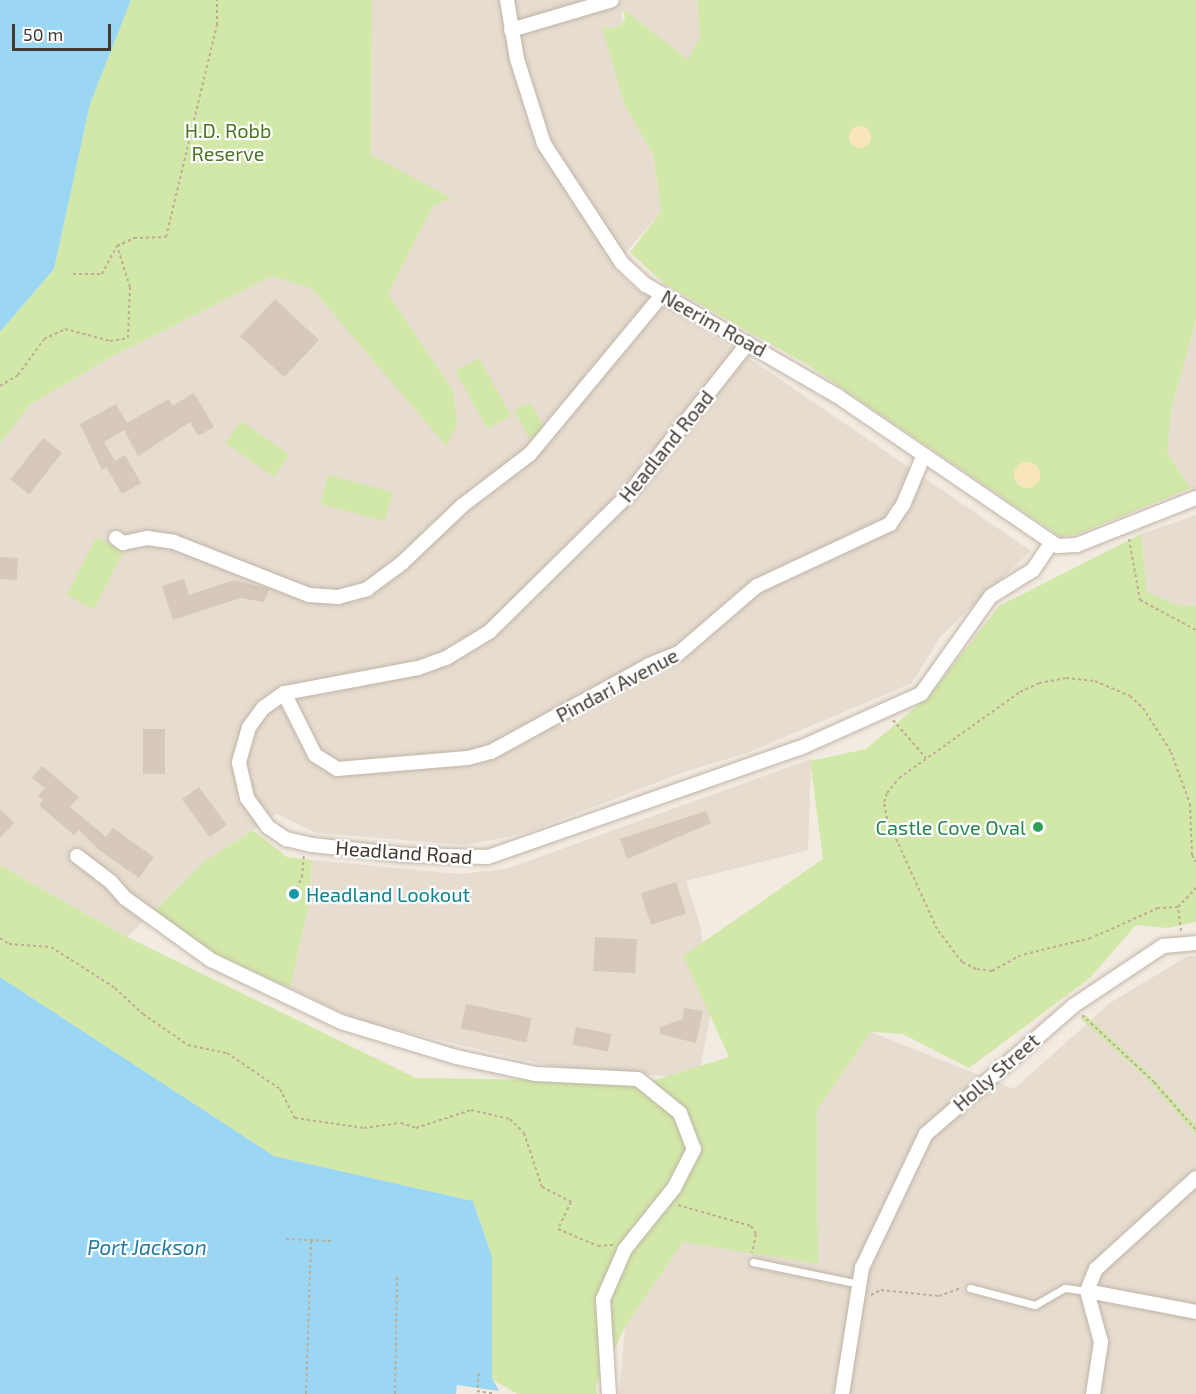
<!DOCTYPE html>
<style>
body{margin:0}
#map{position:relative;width:1196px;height:1394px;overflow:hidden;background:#f2ebe2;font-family:"Exo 2",sans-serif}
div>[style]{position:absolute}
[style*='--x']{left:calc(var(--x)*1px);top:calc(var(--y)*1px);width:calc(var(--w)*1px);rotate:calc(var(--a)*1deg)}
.residential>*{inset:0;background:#e6dcd0}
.green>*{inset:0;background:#d2e8a8;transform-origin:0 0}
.sand>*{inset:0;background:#f9e5bb}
.round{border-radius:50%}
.water>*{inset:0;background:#9bd7f2}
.building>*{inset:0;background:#d6c8ba;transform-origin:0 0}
.path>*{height:2px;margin-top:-1px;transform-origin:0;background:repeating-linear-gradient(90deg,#bfac95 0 3px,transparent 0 6px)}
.roads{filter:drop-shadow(0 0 2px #c0b5a7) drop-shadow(0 0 2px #c0b5a7)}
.service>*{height:7px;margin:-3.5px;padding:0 3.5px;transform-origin:3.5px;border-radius:3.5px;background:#fff}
.minor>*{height:14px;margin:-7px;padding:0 7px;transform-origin:7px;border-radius:7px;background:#fff}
.dots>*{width:16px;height:16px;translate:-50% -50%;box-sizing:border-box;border:3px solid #fff;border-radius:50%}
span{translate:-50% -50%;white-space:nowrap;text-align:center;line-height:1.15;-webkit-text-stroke:4.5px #fff;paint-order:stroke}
.park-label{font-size:20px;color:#4c7625}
.street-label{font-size:20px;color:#433b32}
.leisure-label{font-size:20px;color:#27864d}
.right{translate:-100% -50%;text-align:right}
.culture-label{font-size:20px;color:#0d838f}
.left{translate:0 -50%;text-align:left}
.water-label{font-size:21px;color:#277aa1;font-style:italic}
.scale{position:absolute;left:12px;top:24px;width:99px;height:27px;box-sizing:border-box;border:3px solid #433b32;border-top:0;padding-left:8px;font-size:18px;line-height:21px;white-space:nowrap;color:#433b32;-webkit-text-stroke:4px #fff;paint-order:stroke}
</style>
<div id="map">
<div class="residential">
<div style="clip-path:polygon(372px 0,697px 0,700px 37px,689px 61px,622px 10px,622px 24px,613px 29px,603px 27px,624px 104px,653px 155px,661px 212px,613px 267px,635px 288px,756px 363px,1031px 551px,941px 636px,912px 683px,747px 753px,684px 772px,526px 833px,465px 845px,316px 833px,277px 814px,205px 861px,127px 937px,0 865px,0 444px,30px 405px,111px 357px,272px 276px,312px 289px,447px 445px,453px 390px,388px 294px,433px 206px,451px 198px,371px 156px)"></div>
<div style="clip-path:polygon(1196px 320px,1196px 495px,1167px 453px,1172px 407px)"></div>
<div style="clip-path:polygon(1196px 515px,1196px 606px,1177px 605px,1147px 592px,1141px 534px)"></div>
<div style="clip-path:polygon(811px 759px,808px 850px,686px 881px,700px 925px,712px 1008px,698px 1079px,551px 1066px,359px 1021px,290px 988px,309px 904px,312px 860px,459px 874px,506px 869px)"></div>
<div style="clip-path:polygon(1188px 956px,1196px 956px,1196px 1394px,619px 1394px,625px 1327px,683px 1242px,818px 1263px,817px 1110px,871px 1032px,1014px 1089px,1110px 1003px)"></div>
</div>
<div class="green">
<div style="clip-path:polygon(131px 0,372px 0,371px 155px,452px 198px,433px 206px,388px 294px,453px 390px,457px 425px,446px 446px,312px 289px,272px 276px,111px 357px,30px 405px,0 444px,0 332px,54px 269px,90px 104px)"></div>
<div style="clip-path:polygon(697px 0,1196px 0,1196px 320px,1172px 407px,1167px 453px,1191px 488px,1078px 534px,1061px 537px,808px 365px,666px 285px,634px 256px,630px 252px,661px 212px,658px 188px,653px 155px,624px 104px,602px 27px,613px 29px,622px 24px,625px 17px,622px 8px,688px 60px,700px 37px)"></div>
<div style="left:479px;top:358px;width:66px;height:27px;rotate:61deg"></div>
<div style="left:530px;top:402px;width:31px;height:18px;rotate:61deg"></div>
<div style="left:241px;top:421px;width:59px;height:27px;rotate:35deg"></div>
<div style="left:328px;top:475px;width:67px;height:30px;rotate:15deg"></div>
<div style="clip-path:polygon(1141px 534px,1147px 592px,1177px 605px,1196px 606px,1196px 922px,1167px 928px,1136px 925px,1090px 978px,969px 1068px,903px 1034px,871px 1032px,817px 1110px,818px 1264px,683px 1242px,625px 1327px,596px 1385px,597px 1394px,517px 1394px,492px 1379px,492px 1257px,473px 1201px,274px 1156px,0 977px,0 865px,127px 937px,416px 1078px,648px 1082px,729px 1057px,683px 956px,823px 859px,810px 761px,866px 749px,930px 695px,999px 606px)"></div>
<div style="left:96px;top:537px;width:31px;height:65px;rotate:27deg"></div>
<div style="clip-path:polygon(253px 830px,287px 857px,312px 860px,309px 904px,290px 988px,213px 953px,154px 911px,205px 861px)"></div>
<div style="clip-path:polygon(1086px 1015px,1153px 1077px,1196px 1125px,1196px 1135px,1148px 1080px,1080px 1018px)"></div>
</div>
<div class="sand">
<div class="round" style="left:849px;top:126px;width:22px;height:22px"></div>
<div class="round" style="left:1014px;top:462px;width:26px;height:26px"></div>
</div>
<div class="water">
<div style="clip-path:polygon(0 0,131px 0,90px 104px,54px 269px,0 332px)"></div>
<div style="clip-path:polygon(0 977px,274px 1156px,473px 1201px,492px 1257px,492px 1378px,499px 1391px,457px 1385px,456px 1394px,0 1394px)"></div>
</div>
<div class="building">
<div style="left:275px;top:299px;width:60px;height:51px;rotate:43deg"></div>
<div style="clip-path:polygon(194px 393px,214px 427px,198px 436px,190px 422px,138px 456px,124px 430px,104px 442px,115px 461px,125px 455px,141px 483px,122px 494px,106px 467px,102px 470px,80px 424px,116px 404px,127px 423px,169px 399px,172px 406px)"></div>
<div style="left:43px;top:438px;width:24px;height:53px;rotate:38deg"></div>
<div style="left:0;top:557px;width:18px;height:22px;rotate:3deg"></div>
<div style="clip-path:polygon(184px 579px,189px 595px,234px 580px,269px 589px,264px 602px,240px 598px,173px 620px,162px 586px)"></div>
<div style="left:143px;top:729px;width:22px;height:45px"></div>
<div style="clip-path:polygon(42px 766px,79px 797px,70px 807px,106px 837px,113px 828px,154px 857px,139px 878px,98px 849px,79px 830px,74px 835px,39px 805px,43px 800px,38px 796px,45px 788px,32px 778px)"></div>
<div style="left:199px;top:787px;width:47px;height:21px;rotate:54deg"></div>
<div style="clip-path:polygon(0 809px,14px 823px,0 838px)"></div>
<div style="clip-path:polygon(706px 811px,711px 823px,627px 859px,620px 839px)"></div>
<div style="left:676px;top:882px;width:33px;height:37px;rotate:72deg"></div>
<div style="left:595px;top:937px;width:42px;height:34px;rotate:3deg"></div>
<div style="left:466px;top:1004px;width:67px;height:25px;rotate:12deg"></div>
<div style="clip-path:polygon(684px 1008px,703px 1011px,696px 1043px,660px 1034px,660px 1027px,683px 1019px)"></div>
<div style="left:576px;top:1027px;width:36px;height:18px;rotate:11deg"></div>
</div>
<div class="path">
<div style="--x:73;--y:274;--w:29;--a:0"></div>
<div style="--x:102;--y:274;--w:32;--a:-62"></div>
<div style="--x:0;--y:386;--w:21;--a:-31"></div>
<div style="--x:18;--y:375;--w:44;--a:-54.2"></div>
<div style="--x:44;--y:339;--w:23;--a:-25"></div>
<div style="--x:65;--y:329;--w:47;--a:14.9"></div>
<div style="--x:110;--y:341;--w:18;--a:-9"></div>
<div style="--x:128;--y:338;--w:51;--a:-87.8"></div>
<div style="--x:130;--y:287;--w:43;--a:-107.6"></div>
<div style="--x:117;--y:246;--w:19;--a:-25"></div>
<div style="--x:134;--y:238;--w:32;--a:-2"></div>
<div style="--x:166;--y:237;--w:218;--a:-76.5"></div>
<div style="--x:217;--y:25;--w:25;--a:-90"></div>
<div style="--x:1129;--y:539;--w:62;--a:79.8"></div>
<div style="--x:1140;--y:600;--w:64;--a:28.2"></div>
<div style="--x:893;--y:720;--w:50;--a:49"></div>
<div style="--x:294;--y:894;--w:19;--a:-65"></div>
<div style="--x:302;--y:877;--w:21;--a:-85"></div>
<div style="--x:1178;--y:907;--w:20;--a:177"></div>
<div style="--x:1158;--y:908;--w:73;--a:155.9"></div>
<div style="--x:1091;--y:938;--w:72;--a:166.3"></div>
<div style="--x:1021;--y:955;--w:33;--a:151"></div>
<div style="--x:992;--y:971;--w:16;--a:-173"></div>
<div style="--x:976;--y:969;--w:16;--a:-153"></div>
<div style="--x:962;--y:962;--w:41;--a:-127.1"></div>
<div style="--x:937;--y:929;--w:121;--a:-114.4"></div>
<div style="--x:887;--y:819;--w:17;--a:-100"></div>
<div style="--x:884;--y:802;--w:9;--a:-72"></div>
<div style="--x:887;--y:793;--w:19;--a:-51"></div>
<div style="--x:899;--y:778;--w:148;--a:-35.4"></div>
<div style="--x:1020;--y:692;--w:21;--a:-25"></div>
<div style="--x:1039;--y:683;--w:27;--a:-10"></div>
<div style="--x:1066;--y:678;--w:29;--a:6"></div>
<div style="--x:1095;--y:681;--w:38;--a:23"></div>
<div style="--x:1130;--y:696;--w:18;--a:43"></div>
<div style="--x:1143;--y:708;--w:52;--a:57.5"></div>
<div style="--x:1171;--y:752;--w:55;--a:69.9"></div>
<div style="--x:1190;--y:804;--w:51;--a:87.8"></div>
<div style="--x:1192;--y:855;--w:8;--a:60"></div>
<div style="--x:1181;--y:931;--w:24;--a:-97"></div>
<div style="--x:1178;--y:907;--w:26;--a:-47"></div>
<div style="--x:0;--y:938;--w:11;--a:34"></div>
<div style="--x:9;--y:944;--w:42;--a:4.1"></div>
<div style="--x:51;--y:947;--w:76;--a:32.6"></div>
<div style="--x:115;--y:988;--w:38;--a:43"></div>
<div style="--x:143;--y:1014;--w:55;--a:34.6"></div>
<div style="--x:188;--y:1045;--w:40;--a:12"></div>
<div style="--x:227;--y:1053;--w:64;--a:34.2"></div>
<div style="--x:280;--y:1089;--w:33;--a:63"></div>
<div style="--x:295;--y:1118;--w:70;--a:8.2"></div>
<div style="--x:364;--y:1128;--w:37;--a:-8"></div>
<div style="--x:401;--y:1123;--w:16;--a:18"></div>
<div style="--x:416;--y:1128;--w:58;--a:-18.1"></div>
<div style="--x:471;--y:1110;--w:40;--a:13"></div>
<div style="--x:510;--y:1119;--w:20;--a:45"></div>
<div style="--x:524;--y:1133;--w:57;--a:71.6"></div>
<div style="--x:542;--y:1187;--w:33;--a:27"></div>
<div style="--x:571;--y:1202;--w:30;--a:116"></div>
<div style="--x:558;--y:1229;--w:43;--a:23"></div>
<div style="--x:598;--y:1246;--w:15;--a:-4"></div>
<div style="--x:1082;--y:1015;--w:98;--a:42.9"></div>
<div style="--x:1154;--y:1082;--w:64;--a:48.8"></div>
<div style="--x:678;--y:1205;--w:76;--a:16"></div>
<div style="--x:751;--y:1226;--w:9;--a:58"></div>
<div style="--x:756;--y:1234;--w:19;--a:102"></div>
<div style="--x:286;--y:1239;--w:46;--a:2.5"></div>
<div style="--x:871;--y:1295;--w:11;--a:-27"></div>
<div style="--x:881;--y:1290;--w:58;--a:5.9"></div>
<div style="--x:939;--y:1296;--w:23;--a:-20"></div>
<div style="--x:479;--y:1373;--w:18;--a:96"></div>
<div style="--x:477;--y:1391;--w:18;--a:9"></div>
<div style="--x:306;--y:1394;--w:154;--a:-88.1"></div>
<div style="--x:395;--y:1394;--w:117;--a:-89"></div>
</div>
<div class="roads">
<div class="service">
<div style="--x:753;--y:1262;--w:108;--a:11.7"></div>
<div style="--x:970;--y:1288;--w:67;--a:14.7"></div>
<div style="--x:1035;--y:1305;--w:34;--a:-30"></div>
<div style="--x:1065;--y:1288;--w:22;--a:8"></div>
</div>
<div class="minor">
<div style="--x:507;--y:0;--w:60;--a:80.4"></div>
<div style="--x:517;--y:59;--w:89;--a:72.4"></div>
<div style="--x:544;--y:144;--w:142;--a:56.8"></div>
<div style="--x:622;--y:263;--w:33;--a:43"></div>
<div style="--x:646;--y:285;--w:220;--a:30.1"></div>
<div style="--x:836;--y:395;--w:268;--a:34.3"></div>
<div style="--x:1057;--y:546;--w:20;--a:-3"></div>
<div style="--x:1077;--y:545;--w:128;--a:-21.6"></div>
<div style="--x:511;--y:30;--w:105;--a:-16.5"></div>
<div style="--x:748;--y:343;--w:194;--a:128.3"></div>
<div style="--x:628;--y:495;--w:195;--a:135.4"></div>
<div style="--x:489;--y:632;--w:50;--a:148.8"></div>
<div style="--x:446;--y:658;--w:30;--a:160"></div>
<div style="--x:418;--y:668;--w:136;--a:169.4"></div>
<div style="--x:284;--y:693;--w:26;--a:144"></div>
<div style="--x:263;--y:708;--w:24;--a:126"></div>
<div style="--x:249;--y:727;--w:37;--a:106"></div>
<div style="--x:239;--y:763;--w:36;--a:77"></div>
<div style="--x:247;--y:798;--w:36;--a:54"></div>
<div style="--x:268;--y:827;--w:22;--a:34"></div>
<div style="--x:286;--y:839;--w:27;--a:13"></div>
<div style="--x:312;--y:845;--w:95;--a:6.1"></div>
<div style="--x:406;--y:855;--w:82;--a:1.4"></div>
<div style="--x:488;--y:857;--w:330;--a:-19.3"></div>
<div style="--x:800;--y:748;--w:133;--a:-24.1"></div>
<div style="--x:921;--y:694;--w:120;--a:-54.5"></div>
<div style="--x:991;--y:596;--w:49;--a:-31.8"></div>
<div style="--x:1033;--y:570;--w:32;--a:-56"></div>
<div style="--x:116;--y:538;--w:9;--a:36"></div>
<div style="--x:123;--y:543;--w:25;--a:-12"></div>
<div style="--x:147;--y:538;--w:27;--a:8"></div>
<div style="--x:174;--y:542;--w:145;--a:21.4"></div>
<div style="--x:309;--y:595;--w:29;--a:4"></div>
<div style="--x:338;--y:597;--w:30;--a:-15"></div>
<div style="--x:367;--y:589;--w:44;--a:-36.6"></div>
<div style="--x:402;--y:563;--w:84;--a:-43.6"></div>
<div style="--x:463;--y:505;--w:84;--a:-37.3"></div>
<div style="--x:530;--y:454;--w:207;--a:-50.3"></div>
<div style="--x:284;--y:693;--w:69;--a:63.4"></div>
<div style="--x:315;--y:755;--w:26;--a:32"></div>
<div style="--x:337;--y:769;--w:131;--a:-4.8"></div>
<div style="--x:468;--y:758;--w:24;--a:-15"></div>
<div style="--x:491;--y:752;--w:180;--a:-28.8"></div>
<div style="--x:649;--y:665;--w:32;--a:-22"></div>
<div style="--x:679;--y:653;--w:103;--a:-40.7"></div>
<div style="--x:757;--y:586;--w:147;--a:-25"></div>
<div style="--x:890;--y:524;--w:23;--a:-56"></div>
<div style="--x:903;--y:505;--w:52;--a:-67.4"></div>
<div style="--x:77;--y:856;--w:43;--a:37.4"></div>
<div style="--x:111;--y:882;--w:21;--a:49"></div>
<div style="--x:125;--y:898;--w:106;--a:35.8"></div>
<div style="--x:211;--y:960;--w:144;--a:25.5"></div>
<div style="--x:341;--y:1022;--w:120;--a:16.9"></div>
<div style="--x:456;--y:1057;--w:82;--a:12"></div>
<div style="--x:536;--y:1074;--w:102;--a:2.8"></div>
<div style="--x:638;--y:1079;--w:54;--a:39"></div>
<div style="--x:680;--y:1113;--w:39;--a:69"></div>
<div style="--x:694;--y:1149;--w:44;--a:117.1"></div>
<div style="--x:674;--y:1188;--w:78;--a:128.8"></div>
<div style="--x:625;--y:1249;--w:55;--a:113.7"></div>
<div style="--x:603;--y:1299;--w:95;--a:86.4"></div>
<div style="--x:1087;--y:1291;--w:24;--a:-68"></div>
<div style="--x:1096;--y:1269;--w:135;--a:-42.3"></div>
<div style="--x:1087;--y:1291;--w:111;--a:10.9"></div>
<div style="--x:1087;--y:1291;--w:53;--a:74.6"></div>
<div style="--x:1101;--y:1342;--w:53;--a:98.7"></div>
<div style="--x:842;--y:1394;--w:128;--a:-81"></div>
<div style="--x:862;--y:1268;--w:148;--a:-64.5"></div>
<div style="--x:926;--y:1134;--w:195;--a:-41"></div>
<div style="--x:1073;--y:1006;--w:108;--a:-33.7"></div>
<div style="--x:1163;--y:946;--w:33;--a:-5"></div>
</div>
</div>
<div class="dots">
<div style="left:1038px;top:827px;background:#2e9e5b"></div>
<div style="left:294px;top:894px;background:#0f9aa8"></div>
</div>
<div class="park-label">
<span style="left:228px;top:142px">H.D. Robb<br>Reserve</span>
</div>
<div class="street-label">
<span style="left:714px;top:323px;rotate:29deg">Neerim Road</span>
<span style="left:666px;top:446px;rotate:-51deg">Headland Road</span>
<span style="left:617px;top:685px;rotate:-28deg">Pindari Avenue</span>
<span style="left:404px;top:852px;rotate:4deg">Headland Road</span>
<span style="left:996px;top:1072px;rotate:-41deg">Holly Street</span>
</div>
<div class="leisure-label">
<span class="right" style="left:1026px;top:827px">Castle Cove Oval</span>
</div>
<div class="culture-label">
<span class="left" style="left:306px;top:894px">Headland Lookout</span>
</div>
<div class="water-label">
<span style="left:147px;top:1247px">Port Jackson</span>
</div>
<div class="scale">50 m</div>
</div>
